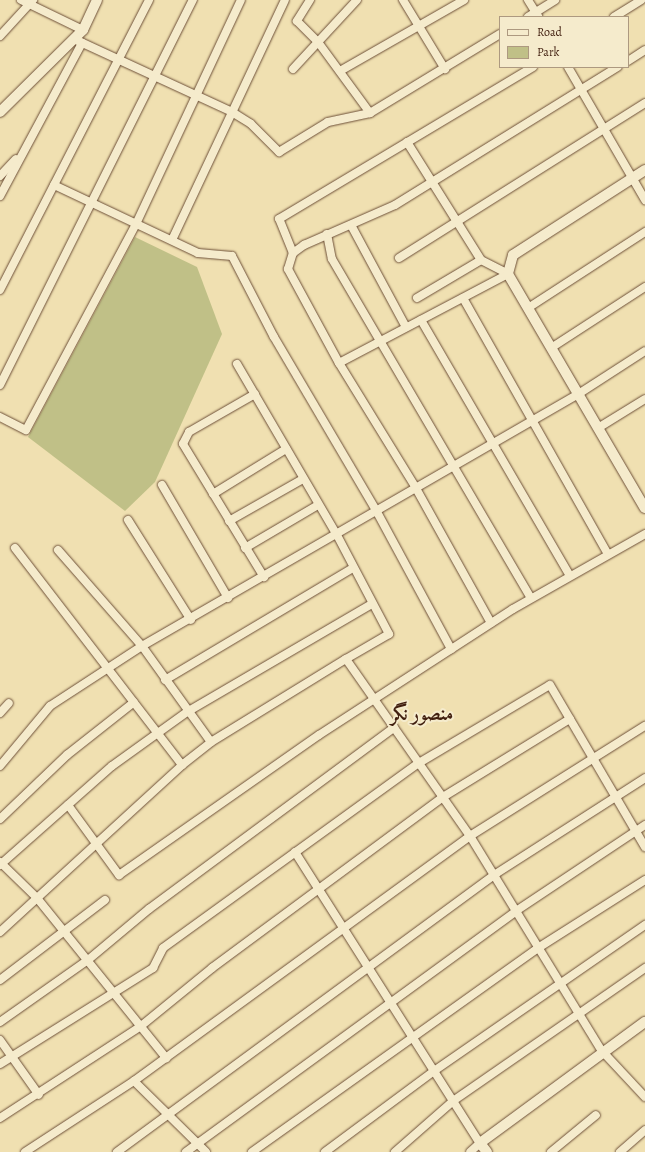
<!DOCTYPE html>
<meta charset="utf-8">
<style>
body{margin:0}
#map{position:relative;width:645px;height:1152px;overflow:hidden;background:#f0e0b1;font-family:Alegreya,Amiri,serif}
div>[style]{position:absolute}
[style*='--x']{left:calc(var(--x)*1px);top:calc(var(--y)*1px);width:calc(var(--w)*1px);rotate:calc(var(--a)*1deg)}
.green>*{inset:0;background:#c0c087}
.roads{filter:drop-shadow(0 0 1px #6d4f38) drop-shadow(0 0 1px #6d4f38)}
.minor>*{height:8px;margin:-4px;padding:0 4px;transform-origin:4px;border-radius:4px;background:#f5ebcc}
.tertiary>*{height:10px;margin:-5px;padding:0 5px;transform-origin:5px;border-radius:5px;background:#f5ebcc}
span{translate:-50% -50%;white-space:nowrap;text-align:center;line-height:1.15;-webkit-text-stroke:4px #f5ebcc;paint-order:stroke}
.district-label{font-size:20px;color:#411f0f;font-weight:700}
.legend{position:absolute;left:499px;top:16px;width:130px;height:52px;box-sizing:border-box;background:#f5ebcc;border:1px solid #ad9980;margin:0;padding:5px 7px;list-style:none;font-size:12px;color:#411f0f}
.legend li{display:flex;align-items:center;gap:8px;height:20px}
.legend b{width:20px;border:1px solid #ad9980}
</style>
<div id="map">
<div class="green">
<div style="clip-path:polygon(135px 237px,197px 267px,222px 334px,155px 482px,125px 511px,28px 437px)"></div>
</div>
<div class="roads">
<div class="minor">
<div style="--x:21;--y:0;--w:69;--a:25.8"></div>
<div style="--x:310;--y:0;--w:25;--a:122"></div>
<div style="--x:297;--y:21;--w:30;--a:45"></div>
<div style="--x:318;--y:42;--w:88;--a:53.8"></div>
<div style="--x:403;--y:0;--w:81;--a:58.7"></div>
<div style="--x:528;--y:0;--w:19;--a:58"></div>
<div style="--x:528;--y:17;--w:32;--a:-32"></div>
<div style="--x:614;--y:17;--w:32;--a:-32"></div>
<div style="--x:0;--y:36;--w:49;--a:-47.5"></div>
<div style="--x:74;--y:39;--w:174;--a:24.8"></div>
<div style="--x:232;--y:112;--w:22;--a:32"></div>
<div style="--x:251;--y:124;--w:40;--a:45"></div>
<div style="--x:279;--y:152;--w:57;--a:-31.5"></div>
<div style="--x:328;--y:122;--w:43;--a:-12.1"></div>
<div style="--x:370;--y:113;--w:152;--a:-31.3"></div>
<div style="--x:628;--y:61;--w:20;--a:-33"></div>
<div style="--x:568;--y:67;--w:154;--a:59.9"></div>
<div style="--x:293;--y:69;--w:94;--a:-47.2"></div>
<div style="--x:340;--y:71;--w:143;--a:-29.8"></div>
<div style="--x:407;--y:142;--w:139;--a:57.9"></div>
<div style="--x:481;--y:260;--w:30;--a:27"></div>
<div style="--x:0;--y:176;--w:23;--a:-47"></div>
<div style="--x:54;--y:185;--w:159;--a:25.3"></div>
<div style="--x:198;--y:253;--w:34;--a:5"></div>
<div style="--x:232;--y:256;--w:91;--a:62.6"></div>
<div style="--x:274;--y:337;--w:203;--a:59.5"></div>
<div style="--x:377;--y:512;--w:156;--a:61.6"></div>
<div style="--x:0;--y:196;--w:174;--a:-61.8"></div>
<div style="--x:351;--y:225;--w:116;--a:61.7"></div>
<div style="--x:327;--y:234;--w:25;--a:79"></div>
<div style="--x:332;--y:259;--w:393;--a:59.6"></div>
<div style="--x:172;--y:240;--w:265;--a:-64.8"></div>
<div style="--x:293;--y:253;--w:37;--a:-112"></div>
<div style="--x:279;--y:219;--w:296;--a:-30.9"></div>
<div style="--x:399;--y:258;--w:291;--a:-32.2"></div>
<div style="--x:0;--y:290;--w:326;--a:-62.8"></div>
<div style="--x:417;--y:298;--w:74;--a:-30.7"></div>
<div style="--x:463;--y:298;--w:294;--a:60.5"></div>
<div style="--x:528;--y:308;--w:140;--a:-33"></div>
<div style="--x:421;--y:320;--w:296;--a:59.8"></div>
<div style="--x:551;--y:348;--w:112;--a:-33"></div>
<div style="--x:339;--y:363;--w:107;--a:-118.5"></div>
<div style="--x:288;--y:269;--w:17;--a:-73"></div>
<div style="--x:293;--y:253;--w:14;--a:-36"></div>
<div style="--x:304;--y:245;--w:99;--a:-23.7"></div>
<div style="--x:395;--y:205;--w:262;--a:-31.8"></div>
<div style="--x:237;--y:364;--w:198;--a:59.7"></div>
<div style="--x:337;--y:535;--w:112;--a:62.3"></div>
<div style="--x:389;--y:634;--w:50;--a:149.8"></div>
<div style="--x:0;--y:385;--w:431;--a:-63.4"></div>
<div style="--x:255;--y:394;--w:76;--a:150.1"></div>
<div style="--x:189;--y:432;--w:13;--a:117"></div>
<div style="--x:183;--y:444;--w:156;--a:58.7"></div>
<div style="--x:0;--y:417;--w:29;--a:27"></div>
<div style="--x:26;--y:430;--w:234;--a:-61.9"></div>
<div style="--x:136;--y:224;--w:247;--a:-64.9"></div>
<div style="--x:598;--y:428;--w:55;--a:-31.7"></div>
<div style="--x:162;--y:485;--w:131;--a:59.7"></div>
<div style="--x:213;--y:494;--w:86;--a:-31.7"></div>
<div style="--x:128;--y:520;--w:118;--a:57.8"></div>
<div style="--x:229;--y:521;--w:85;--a:-29.6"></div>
<div style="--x:15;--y:548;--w:274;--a:52.4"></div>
<div style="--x:245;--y:548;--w:85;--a:-30.5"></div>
<div style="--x:58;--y:550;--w:128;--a:48.8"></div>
<div style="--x:142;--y:646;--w:118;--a:54.3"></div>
<div style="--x:491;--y:623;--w:154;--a:-119.1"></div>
<div style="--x:416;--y:488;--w:147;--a:-121.6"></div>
<div style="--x:339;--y:363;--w:191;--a:-27.8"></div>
<div style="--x:165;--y:680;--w:219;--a:-30.8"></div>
<div style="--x:0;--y:713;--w:13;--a:-48"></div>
<div style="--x:0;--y:766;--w:78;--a:-50.2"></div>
<div style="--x:50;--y:706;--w:110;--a:-33.1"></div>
<div style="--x:142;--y:646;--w:506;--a:-30.01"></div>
<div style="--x:580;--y:393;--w:77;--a:-32.9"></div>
<div style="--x:68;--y:805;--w:87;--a:53.9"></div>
<div style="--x:119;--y:875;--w:244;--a:-35"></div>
<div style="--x:319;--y:735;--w:231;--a:-33"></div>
<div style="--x:513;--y:609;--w:152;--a:-29.6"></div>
<div style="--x:0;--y:819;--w:93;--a:-43.7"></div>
<div style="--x:67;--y:755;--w:85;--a:-38.3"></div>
<div style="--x:295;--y:852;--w:345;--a:57.6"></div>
<div style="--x:480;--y:1143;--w:13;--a:138"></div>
<div style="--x:0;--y:862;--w:52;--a:44.2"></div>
<div style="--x:37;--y:898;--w:206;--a:51.1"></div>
<div style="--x:0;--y:865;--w:149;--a:-41.5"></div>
<div style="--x:112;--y:766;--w:92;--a:-35.8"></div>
<div style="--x:187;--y:712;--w:214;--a:-30.3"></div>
<div style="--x:0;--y:932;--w:247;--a:-42.5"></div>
<div style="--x:182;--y:765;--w:37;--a:-38"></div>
<div style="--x:211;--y:742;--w:158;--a:-31.6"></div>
<div style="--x:346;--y:659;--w:216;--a:55"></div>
<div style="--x:470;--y:836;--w:252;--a:58.5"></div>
<div style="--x:602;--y:1051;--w:63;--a:46.9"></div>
<div style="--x:0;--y:980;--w:132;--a:-37.3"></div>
<div style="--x:0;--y:1022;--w:108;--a:-35.2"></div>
<div style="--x:88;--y:960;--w:80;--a:-39.9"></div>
<div style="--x:149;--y:909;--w:305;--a:-36.5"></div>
<div style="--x:0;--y:1040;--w:67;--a:54.7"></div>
<div style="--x:0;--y:1064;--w:181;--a:-32.1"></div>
<div style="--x:153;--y:968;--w:22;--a:-63"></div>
<div style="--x:163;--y:948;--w:316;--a:-35.9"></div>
<div style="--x:419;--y:763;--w:152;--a:-30.8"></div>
<div style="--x:550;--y:685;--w:188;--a:59.6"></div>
<div style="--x:134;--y:1081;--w:101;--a:44.6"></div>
<div style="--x:0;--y:1118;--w:168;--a:-33.1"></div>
<div style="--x:141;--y:1026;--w:92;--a:-39.2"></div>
<div style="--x:212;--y:968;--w:287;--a:-36.5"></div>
<div style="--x:443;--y:797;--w:149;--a:-31.6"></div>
<div style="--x:25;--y:1152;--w:130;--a:-33.1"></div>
<div style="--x:134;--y:1081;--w:416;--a:-36.1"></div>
<div style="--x:470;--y:836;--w:207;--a:-32.2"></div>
<div style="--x:117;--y:1152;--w:468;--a:-36.3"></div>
<div style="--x:494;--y:875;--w:179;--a:-32.7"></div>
<div style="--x:186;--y:1152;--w:409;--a:-36.1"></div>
<div style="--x:516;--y:911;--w:155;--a:-33.7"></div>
<div style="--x:252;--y:1152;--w:351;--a:-35.5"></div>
<div style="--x:538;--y:948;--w:127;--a:-32.4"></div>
<div style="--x:325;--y:1152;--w:136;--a:-36.6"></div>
<div style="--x:434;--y:1071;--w:257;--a:-34.7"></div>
<div style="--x:395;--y:1152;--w:77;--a:-41.3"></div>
<div style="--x:453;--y:1101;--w:234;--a:-34.7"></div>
<div style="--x:551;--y:1152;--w:58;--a:-39.4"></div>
<div style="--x:620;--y:1152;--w:33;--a:-41"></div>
</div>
<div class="tertiary">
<div style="--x:0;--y:112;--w:117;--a:-44.7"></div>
<div style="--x:83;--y:30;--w:33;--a:-65"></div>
<div style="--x:645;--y:170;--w:157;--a:147.2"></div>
<div style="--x:513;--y:255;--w:20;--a:105"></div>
<div style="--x:508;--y:274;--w:271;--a:59.7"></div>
<div style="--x:487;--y:1152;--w:11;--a:-128"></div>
<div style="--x:480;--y:1143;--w:205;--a:-36.3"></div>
</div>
</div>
<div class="district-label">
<span style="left:422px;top:713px">منصور نگر</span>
</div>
<ul class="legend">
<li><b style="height:5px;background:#f5ebcc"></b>Road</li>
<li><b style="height:11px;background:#c0c087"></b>Park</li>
</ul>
</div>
